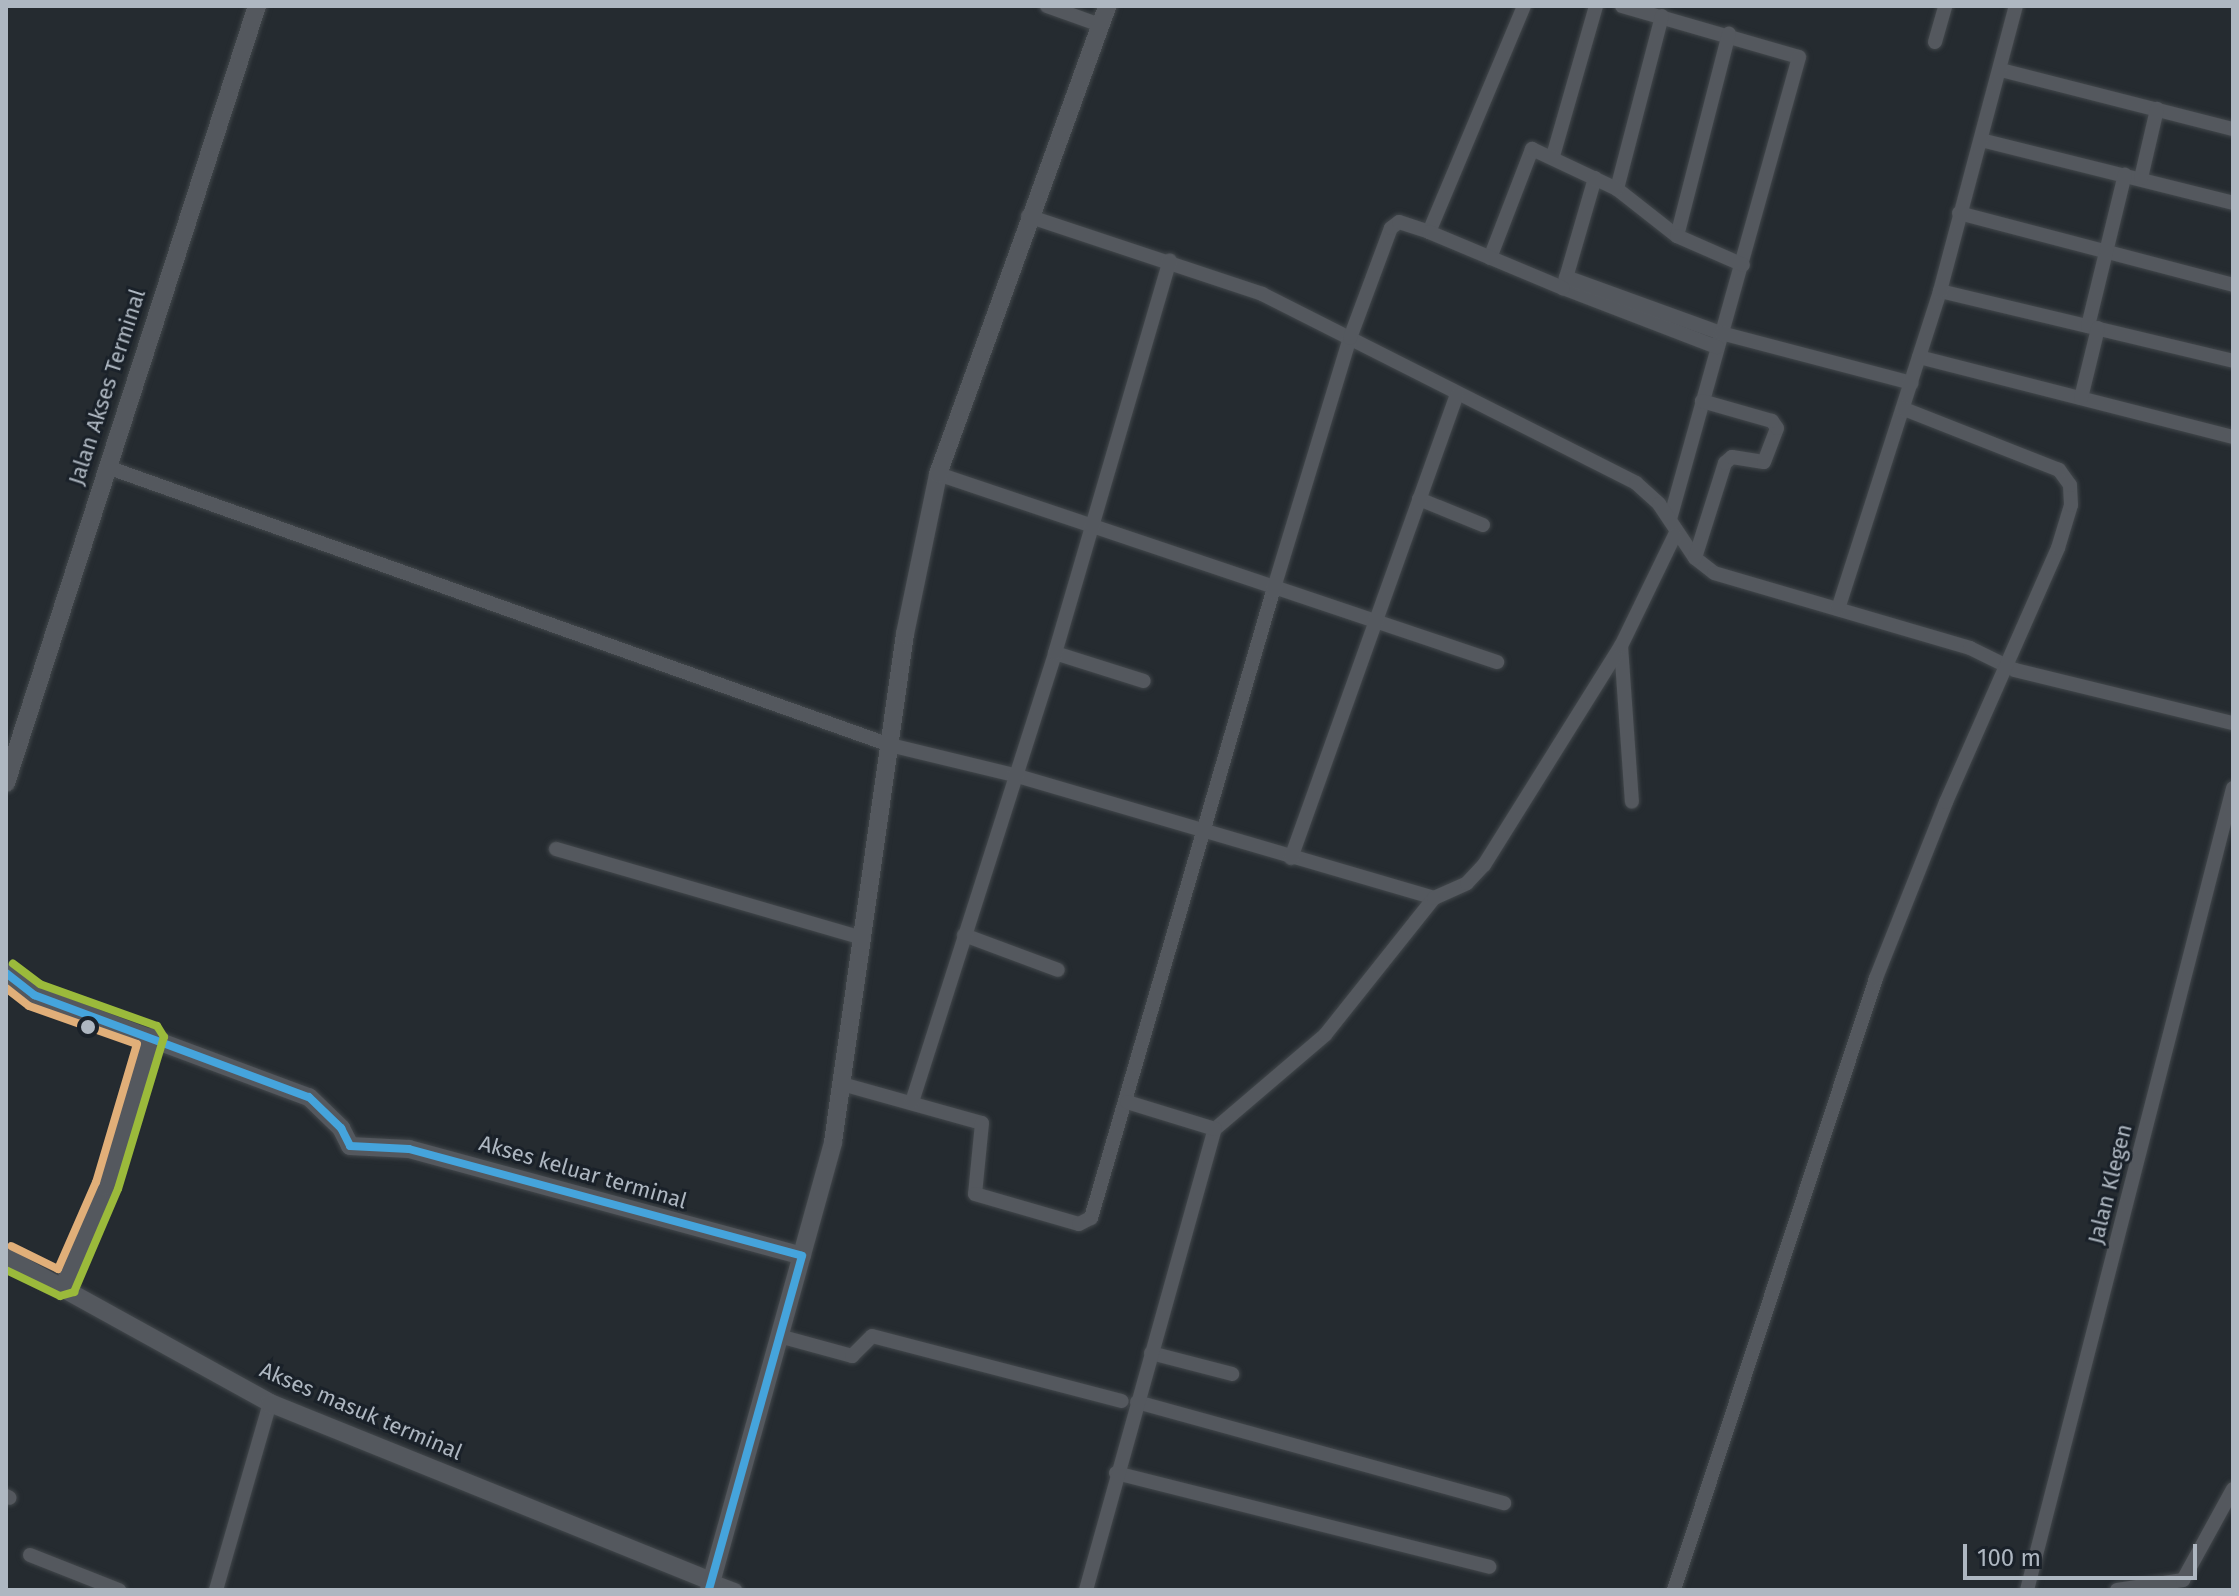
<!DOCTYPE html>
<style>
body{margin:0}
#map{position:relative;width:2239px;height:1596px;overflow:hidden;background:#252b30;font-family:"Fira Sans",sans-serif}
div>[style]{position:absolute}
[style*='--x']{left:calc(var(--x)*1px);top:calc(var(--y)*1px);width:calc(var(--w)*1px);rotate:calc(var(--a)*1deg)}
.roads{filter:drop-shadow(0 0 2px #42474b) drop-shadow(0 0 2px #42474b)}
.minor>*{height:14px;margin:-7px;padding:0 7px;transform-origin:7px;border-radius:7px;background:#54585e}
.tertiary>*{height:18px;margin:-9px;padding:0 9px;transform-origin:9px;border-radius:9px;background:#54585e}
.bus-1>*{height:8px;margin:-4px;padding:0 4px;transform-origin:4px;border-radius:4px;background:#45a4dc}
.bus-2>*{height:8px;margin:-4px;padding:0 4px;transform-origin:4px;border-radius:4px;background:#e1af79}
.bus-3>*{height:8px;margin:-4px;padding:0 4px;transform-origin:4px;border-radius:4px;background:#9bba3b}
.dots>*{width:22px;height:22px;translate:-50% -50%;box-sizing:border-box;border:4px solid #1a2129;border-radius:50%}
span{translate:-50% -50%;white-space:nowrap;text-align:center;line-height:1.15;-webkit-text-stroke:6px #1a2129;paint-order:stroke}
.street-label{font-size:22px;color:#aeb7c1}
.frame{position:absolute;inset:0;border:8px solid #aeb7c1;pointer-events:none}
.scale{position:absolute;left:1963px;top:1544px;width:234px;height:36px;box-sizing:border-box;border:4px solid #aeb7c1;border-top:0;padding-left:10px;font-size:24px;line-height:28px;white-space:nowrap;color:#aeb7c1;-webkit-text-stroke:6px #1a2129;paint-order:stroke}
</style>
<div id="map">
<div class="roads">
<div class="minor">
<div style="--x:1047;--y:6;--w:56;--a:19.7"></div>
<div style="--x:1622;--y:6;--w:184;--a:16.1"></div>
<div style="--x:1799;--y:57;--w:479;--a:105.6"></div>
<div style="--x:1662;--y:16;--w:179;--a:104.6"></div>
<div style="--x:1617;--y:189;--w:76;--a:38.1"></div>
<div style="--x:1677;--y:236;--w:209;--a:-75.6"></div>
<div style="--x:1935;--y:42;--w:37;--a:-74"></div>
<div style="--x:2001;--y:70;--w:239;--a:14.3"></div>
<div style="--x:1981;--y:140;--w:260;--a:14"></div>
<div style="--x:1553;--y:156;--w:156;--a:-74"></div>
<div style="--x:1595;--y:178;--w:115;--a:106.2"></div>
<div style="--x:1563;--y:288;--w:165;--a:21"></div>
<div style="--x:2141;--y:178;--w:71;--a:-76.9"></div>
<div style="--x:1959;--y:213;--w:283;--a:14.7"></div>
<div style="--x:1028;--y:216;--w:247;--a:18.4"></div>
<div style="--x:1262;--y:294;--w:419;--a:26.8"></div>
<div style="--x:1636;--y:483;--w:31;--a:42"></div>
<div style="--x:1659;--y:504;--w:65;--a:56.3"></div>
<div style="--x:1695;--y:558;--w:24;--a:38"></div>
<div style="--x:1714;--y:573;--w:267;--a:16.3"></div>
<div style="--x:1970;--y:648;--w:50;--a:26.1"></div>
<div style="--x:2015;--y:670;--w:224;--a:13.7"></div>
<div style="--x:1429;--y:232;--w:245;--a:-67.2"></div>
<div style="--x:1677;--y:236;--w:72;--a:23.7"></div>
<div style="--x:1490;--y:258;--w:117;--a:-68.9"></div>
<div style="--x:1532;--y:149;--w:94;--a:25.2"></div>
<div style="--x:1566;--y:277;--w:165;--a:19.9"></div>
<div style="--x:1721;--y:333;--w:197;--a:14.7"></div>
<div style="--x:1940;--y:291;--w:301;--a:13.4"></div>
<div style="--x:2088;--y:326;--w:156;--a:-76.3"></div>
<div style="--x:1919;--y:357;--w:324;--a:14.3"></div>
<div style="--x:2081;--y:398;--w:72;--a:-76.3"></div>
<div style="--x:107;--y:467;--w:831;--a:19.55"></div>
<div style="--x:890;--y:745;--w:128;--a:13.6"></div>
<div style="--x:1014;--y:775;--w:438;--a:16.3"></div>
<div style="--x:938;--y:474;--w:590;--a:18.59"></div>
<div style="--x:1419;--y:499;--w:69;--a:22.1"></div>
<div style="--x:1695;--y:558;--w:100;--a:-72.5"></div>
<div style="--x:1725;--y:463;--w:9;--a:-41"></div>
<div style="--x:1732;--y:457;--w:32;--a:9"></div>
<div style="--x:1764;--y:462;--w:36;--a:-69"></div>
<div style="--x:1777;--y:428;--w:9;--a:-126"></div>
<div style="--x:1772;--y:421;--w:73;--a:-164.1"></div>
<div style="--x:1838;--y:609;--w:334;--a:-72.2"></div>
<div style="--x:1940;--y:291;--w:295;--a:-75.1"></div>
<div style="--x:1621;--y:646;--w:156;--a:86"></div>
<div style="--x:1055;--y:653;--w:93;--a:17.5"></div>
<div style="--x:556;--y:849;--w:316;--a:16.2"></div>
<div style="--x:1291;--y:858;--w:492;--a:-70.3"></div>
<div style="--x:964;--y:935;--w:100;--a:20.4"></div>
<div style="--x:842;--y:1084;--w:145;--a:15.6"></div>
<div style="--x:982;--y:1123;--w:71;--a:95.6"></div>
<div style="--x:975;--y:1194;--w:108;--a:16.1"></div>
<div style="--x:1079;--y:1224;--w:13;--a:-27"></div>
<div style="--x:1091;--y:1218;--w:653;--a:-73.81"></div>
<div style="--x:1273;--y:591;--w:264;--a:-73.1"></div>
<div style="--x:1350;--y:338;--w:117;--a:-69.6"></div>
<div style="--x:1391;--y:228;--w:10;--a:-37"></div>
<div style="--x:1399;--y:222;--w:32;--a:18"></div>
<div style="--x:1429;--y:232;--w:145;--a:22.7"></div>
<div style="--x:912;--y:1102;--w:471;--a:-72.3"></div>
<div style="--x:1055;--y:653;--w:409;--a:-73.7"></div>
<div style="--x:1215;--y:1129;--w:145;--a:-40.5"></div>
<div style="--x:1325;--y:1035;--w:175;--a:-51.5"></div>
<div style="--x:1434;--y:898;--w:36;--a:-24"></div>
<div style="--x:1467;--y:883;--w:25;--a:-47"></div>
<div style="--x:1484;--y:865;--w:258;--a:-58"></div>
<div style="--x:1621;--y:646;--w:123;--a:-64.1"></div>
<div style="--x:779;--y:1336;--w:76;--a:15.3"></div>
<div style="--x:852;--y:1356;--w:28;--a:-45"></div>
<div style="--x:872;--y:1336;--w:258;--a:14.6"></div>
<div style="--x:1151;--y:1353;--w:84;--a:14.5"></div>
<div style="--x:1137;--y:1402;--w:381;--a:15.4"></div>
<div style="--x:1116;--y:1473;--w:385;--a:14.1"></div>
<div style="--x:6;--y:1496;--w:4;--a:27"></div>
<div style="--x:30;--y:1555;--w:96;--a:21.5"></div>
<div style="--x:711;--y:1581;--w:26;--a:21"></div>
<div style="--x:216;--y:1590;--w:195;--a:-73.9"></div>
<div style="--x:1086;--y:1590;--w:479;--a:-74.4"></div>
<div style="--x:1215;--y:1129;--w:92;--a:-162.9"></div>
<div style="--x:1674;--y:1590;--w:644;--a:-71.73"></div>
<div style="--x:1876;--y:978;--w:189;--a:-68.3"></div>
<div style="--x:1946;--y:802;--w:278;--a:-66.2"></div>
<div style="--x:2058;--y:548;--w:45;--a:-73.2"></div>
<div style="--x:2071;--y:505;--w:20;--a:-93"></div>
<div style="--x:2070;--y:485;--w:19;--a:-126"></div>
<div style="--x:2059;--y:470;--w:167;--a:-158.5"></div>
<div style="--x:2027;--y:1590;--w:828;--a:-75.59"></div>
<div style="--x:2117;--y:1590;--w:67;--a:-8.6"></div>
<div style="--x:2183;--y:1580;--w:104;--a:-61.2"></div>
</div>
<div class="tertiary">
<div style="--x:6;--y:783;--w:817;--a:-72.1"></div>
<div style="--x:6;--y:973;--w:36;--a:38"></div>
<div style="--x:34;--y:995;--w:293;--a:20.4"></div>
<div style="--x:309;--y:1097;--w:45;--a:44.1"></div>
<div style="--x:341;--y:1128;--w:20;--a:63"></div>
<div style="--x:350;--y:1146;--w:59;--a:2.9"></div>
<div style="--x:409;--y:1149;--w:407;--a:15.2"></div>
<div style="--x:6;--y:1257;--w:302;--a:28.9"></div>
<div style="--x:270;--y:1403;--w:476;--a:22"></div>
<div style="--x:64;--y:1285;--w:108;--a:-66.5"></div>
<div style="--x:107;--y:1186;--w:156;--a:-73.2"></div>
<div style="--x:709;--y:1590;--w:465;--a:-74.5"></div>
<div style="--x:833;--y:1142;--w:513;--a:-81.93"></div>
<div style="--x:905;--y:634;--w:163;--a:-78.3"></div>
<div style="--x:938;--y:474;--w:498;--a:-70.1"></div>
</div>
</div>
<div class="bus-1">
<div style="--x:6;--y:973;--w:36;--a:38"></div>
<div style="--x:34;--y:995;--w:293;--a:20.4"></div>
<div style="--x:309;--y:1097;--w:45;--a:44.1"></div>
<div style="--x:341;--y:1128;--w:20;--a:63"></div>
<div style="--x:350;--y:1146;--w:59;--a:2.9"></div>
<div style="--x:409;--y:1149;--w:407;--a:15.2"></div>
<div style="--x:802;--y:1256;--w:347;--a:105.6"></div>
</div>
<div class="bus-2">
<div style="--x:6;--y:988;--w:29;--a:38"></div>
<div style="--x:29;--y:1006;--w:114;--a:19.4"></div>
<div style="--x:137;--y:1044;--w:144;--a:106.5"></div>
<div style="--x:96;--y:1182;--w:95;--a:113.6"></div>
<div style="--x:58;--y:1269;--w:52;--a:-153.9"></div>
</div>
<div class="bus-3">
<div style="--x:6;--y:1270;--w:60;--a:25.7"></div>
<div style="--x:60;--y:1296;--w:15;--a:-16"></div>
<div style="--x:74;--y:1292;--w:112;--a:-66.9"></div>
<div style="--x:118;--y:1189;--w:159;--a:-73.2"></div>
<div style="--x:164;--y:1037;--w:13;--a:-122"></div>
<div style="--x:157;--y:1026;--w:124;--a:-160.3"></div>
<div style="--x:40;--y:984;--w:34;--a:-143"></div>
</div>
<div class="dots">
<div style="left:88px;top:1027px;background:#aeb7c1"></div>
</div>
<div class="street-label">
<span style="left:107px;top:387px;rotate:-72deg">Jalan Akses Terminal</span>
<span style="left:583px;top:1172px;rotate:16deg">Akses keluar terminal</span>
<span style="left:2110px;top:1184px;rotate:-76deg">Jalan Klegen</span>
<span style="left:361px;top:1411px;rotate:23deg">Akses masuk terminal</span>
</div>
<div class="frame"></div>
<div class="scale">100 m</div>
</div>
